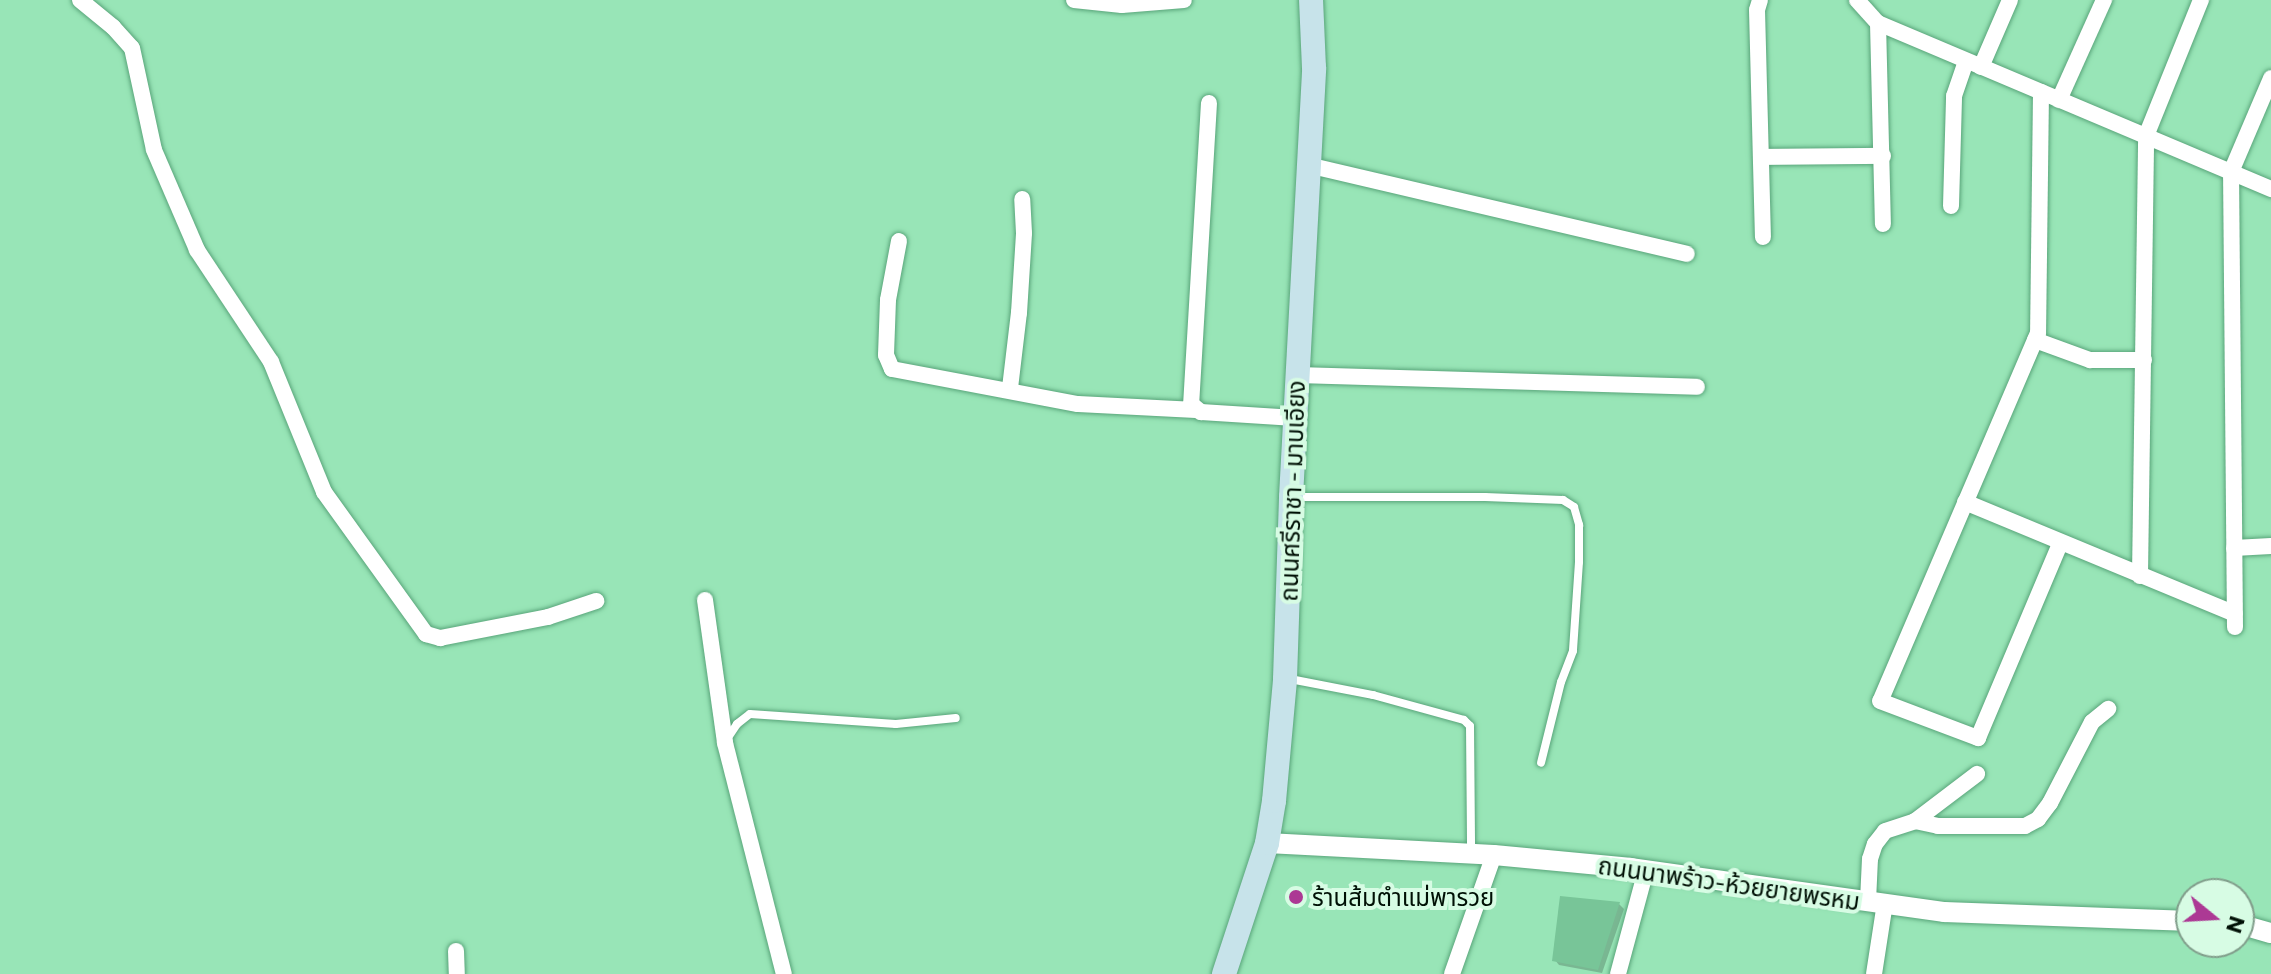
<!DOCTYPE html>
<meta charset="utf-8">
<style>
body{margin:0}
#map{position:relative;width:2271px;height:974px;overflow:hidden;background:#98e5b7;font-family:Commissioner,"Noto Sans Thai",sans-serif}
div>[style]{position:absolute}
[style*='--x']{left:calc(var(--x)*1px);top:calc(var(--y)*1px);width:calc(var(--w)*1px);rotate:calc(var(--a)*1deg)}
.shadow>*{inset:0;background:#0003}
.building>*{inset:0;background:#78c598}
.roads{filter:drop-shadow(0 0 2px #59a57a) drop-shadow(0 0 2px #59a57a)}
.service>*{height:8px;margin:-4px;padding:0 4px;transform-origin:4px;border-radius:4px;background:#fff}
.minor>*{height:16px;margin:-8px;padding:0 8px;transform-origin:8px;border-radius:8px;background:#fff}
.tertiary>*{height:20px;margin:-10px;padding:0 10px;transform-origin:10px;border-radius:10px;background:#fff}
.secondary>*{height:24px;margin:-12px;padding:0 12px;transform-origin:12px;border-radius:12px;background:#c7e3ea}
.dots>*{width:22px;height:22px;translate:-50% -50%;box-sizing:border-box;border:4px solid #d7fce4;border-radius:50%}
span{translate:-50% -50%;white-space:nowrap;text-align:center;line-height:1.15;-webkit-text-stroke:8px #d7fce4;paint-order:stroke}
.street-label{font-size:24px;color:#001005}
.poi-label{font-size:24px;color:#001005}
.left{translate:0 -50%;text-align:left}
.north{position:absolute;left:2175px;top:878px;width:80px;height:80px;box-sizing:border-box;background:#d7fce4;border:2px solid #819e8b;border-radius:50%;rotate:108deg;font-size:22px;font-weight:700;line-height:32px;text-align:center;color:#001005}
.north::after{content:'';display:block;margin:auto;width:28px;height:36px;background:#ac3994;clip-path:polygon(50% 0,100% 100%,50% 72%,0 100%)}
</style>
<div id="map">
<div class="shadow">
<div style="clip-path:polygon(1294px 893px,1302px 896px,1300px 904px,1292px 900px)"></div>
<div style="clip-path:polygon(1619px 904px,1624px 909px,1602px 973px,1559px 965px,1555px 960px)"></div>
</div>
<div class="building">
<div style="clip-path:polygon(1560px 896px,1620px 902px,1598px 970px,1552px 961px)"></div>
</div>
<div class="roads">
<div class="service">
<div style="--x:1295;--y:497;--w:190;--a:0"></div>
<div style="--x:1485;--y:497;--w:78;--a:2.2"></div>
<div style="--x:1563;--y:500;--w:13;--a:32"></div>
<div style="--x:1574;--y:507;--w:19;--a:74"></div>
<div style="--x:1579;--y:525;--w:37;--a:90"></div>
<div style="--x:1579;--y:562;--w:89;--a:93.9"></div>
<div style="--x:1573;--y:651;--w:33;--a:111"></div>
<div style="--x:1561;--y:682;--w:83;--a:103.9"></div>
<div style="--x:1290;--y:679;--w:85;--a:10.9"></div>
<div style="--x:1373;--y:695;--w:94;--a:15.4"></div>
<div style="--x:1464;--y:720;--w:8;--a:45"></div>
<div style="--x:1470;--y:726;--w:127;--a:89.5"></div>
<div style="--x:727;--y:739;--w:18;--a:-56"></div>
<div style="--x:737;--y:724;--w:16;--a:-38"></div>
<div style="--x:750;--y:714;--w:146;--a:3.9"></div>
<div style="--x:896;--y:724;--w:60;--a:-5.7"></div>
</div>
<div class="minor">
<div style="--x:80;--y:0;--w:43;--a:39.3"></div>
<div style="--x:113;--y:27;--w:28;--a:48"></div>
<div style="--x:132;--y:48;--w:104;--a:77.8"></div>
<div style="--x:154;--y:150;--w:109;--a:66.7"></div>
<div style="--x:197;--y:250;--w:134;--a:56.5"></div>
<div style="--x:271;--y:362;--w:140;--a:67.8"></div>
<div style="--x:324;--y:492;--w:175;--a:54.3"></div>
<div style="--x:426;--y:634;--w:15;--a:16"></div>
<div style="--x:440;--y:638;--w:110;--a:-11"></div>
<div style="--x:548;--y:617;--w:51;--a:-18.4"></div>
<div style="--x:1074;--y:0;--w:48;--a:5.9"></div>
<div style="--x:1122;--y:5;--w:62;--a:-4.6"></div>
<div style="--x:1760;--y:0;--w:10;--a:107"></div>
<div style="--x:1757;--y:10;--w:227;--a:88.5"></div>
<div style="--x:1857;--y:0;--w:31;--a:48"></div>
<div style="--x:1878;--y:23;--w:427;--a:22.9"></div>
<div style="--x:1878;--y:23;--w:201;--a:88.6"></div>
<div style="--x:1981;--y:67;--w:73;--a:-66.6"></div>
<div style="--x:2041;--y:92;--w:241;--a:90.7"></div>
<div style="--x:2038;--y:333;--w:400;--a:113.2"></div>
<div style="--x:1880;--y:701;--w:105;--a:20.7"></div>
<div style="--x:1978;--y:738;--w:211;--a:-67.1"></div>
<div style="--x:2059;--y:100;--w:110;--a:-65.8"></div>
<div style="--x:1209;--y:103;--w:302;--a:93.4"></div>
<div style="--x:1191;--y:404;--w:13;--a:39"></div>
<div style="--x:1201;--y:412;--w:94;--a:3.7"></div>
<div style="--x:1762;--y:157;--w:121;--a:-0.5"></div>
<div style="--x:1308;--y:165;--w:389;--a:13.2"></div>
<div style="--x:1951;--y:206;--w:110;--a:-88.4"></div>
<div style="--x:1954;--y:96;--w:37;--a:-71"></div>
<div style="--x:899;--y:241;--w:60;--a:100.6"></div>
<div style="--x:888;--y:300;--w:55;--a:92.1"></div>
<div style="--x:886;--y:355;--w:15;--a:67"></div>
<div style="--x:892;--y:369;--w:189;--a:10.7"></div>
<div style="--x:1078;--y:404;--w:118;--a:2.9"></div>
<div style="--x:2035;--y:340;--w:59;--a:20"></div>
<div style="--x:2090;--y:360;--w:54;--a:0"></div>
<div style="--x:1297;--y:375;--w:400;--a:1.7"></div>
<div style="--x:1010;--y:388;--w:76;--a:-83.2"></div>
<div style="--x:1019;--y:313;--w:80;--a:-86.4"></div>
<div style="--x:1024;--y:233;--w:34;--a:-93"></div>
<div style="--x:1965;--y:502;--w:292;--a:22.5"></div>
<div style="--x:2234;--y:548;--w:37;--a:-3"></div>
<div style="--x:2140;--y:576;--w:440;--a:-89.2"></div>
<div style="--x:2146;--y:136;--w:147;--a:-68"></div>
<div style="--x:705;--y:600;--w:144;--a:82"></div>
<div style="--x:725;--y:743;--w:238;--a:75.7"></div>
<div style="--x:2235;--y:627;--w:455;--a:-90.5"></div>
<div style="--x:2231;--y:172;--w:102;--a:-66.9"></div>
<div style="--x:1915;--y:821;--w:24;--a:12"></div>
<div style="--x:1938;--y:826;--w:87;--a:0"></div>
<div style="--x:2025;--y:826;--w:15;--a:-28"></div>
<div style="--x:2038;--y:819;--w:20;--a:-53"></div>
<div style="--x:2050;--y:803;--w:91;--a:-62.6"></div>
<div style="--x:2092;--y:722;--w:21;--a:-39"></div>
<div style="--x:1868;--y:901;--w:42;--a:-87.3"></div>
<div style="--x:1870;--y:859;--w:16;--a:-72"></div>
<div style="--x:1875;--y:844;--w:16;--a:-52"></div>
<div style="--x:1885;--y:831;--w:32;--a:-18"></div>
<div style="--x:1915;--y:821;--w:78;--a:-37.2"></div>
<div style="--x:456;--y:951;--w:23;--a:88"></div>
<div style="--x:1452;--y:974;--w:126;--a:-70.6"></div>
<div style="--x:1618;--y:974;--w:108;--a:-74.9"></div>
<div style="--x:1874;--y:974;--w:72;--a:-81.2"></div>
</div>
<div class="tertiary">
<div style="--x:1267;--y:843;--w:227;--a:3"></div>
<div style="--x:1494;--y:855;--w:138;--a:5.4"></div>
<div style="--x:1631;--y:868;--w:316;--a:8"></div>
<div style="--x:1944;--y:912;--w:247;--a:2.1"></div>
<div style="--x:2239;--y:924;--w:33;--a:16"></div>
</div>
<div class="secondary">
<div style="--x:1224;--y:974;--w:138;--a:-71.8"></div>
<div style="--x:1267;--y:843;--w:43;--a:-80.5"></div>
<div style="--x:1274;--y:801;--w:122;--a:-84.8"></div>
<div style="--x:1285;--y:679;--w:182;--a:-88.1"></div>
<div style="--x:1291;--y:497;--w:430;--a:-86.9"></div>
<div style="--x:1314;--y:68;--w:68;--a:-92.5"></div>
</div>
</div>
<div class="dots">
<div style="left:1296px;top:897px;background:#ac3994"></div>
</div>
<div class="street-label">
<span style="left:1292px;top:491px;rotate:-88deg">ถนนศรีราชา - มาบเอียง</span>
<span style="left:1729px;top:883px;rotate:8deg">ถนนนาพร้าว-ห้วยยายพรหม</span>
</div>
<div class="poi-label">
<span class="left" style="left:1312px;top:897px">ร้านส้มตำแม่พารวย</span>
</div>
<div class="north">N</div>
</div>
